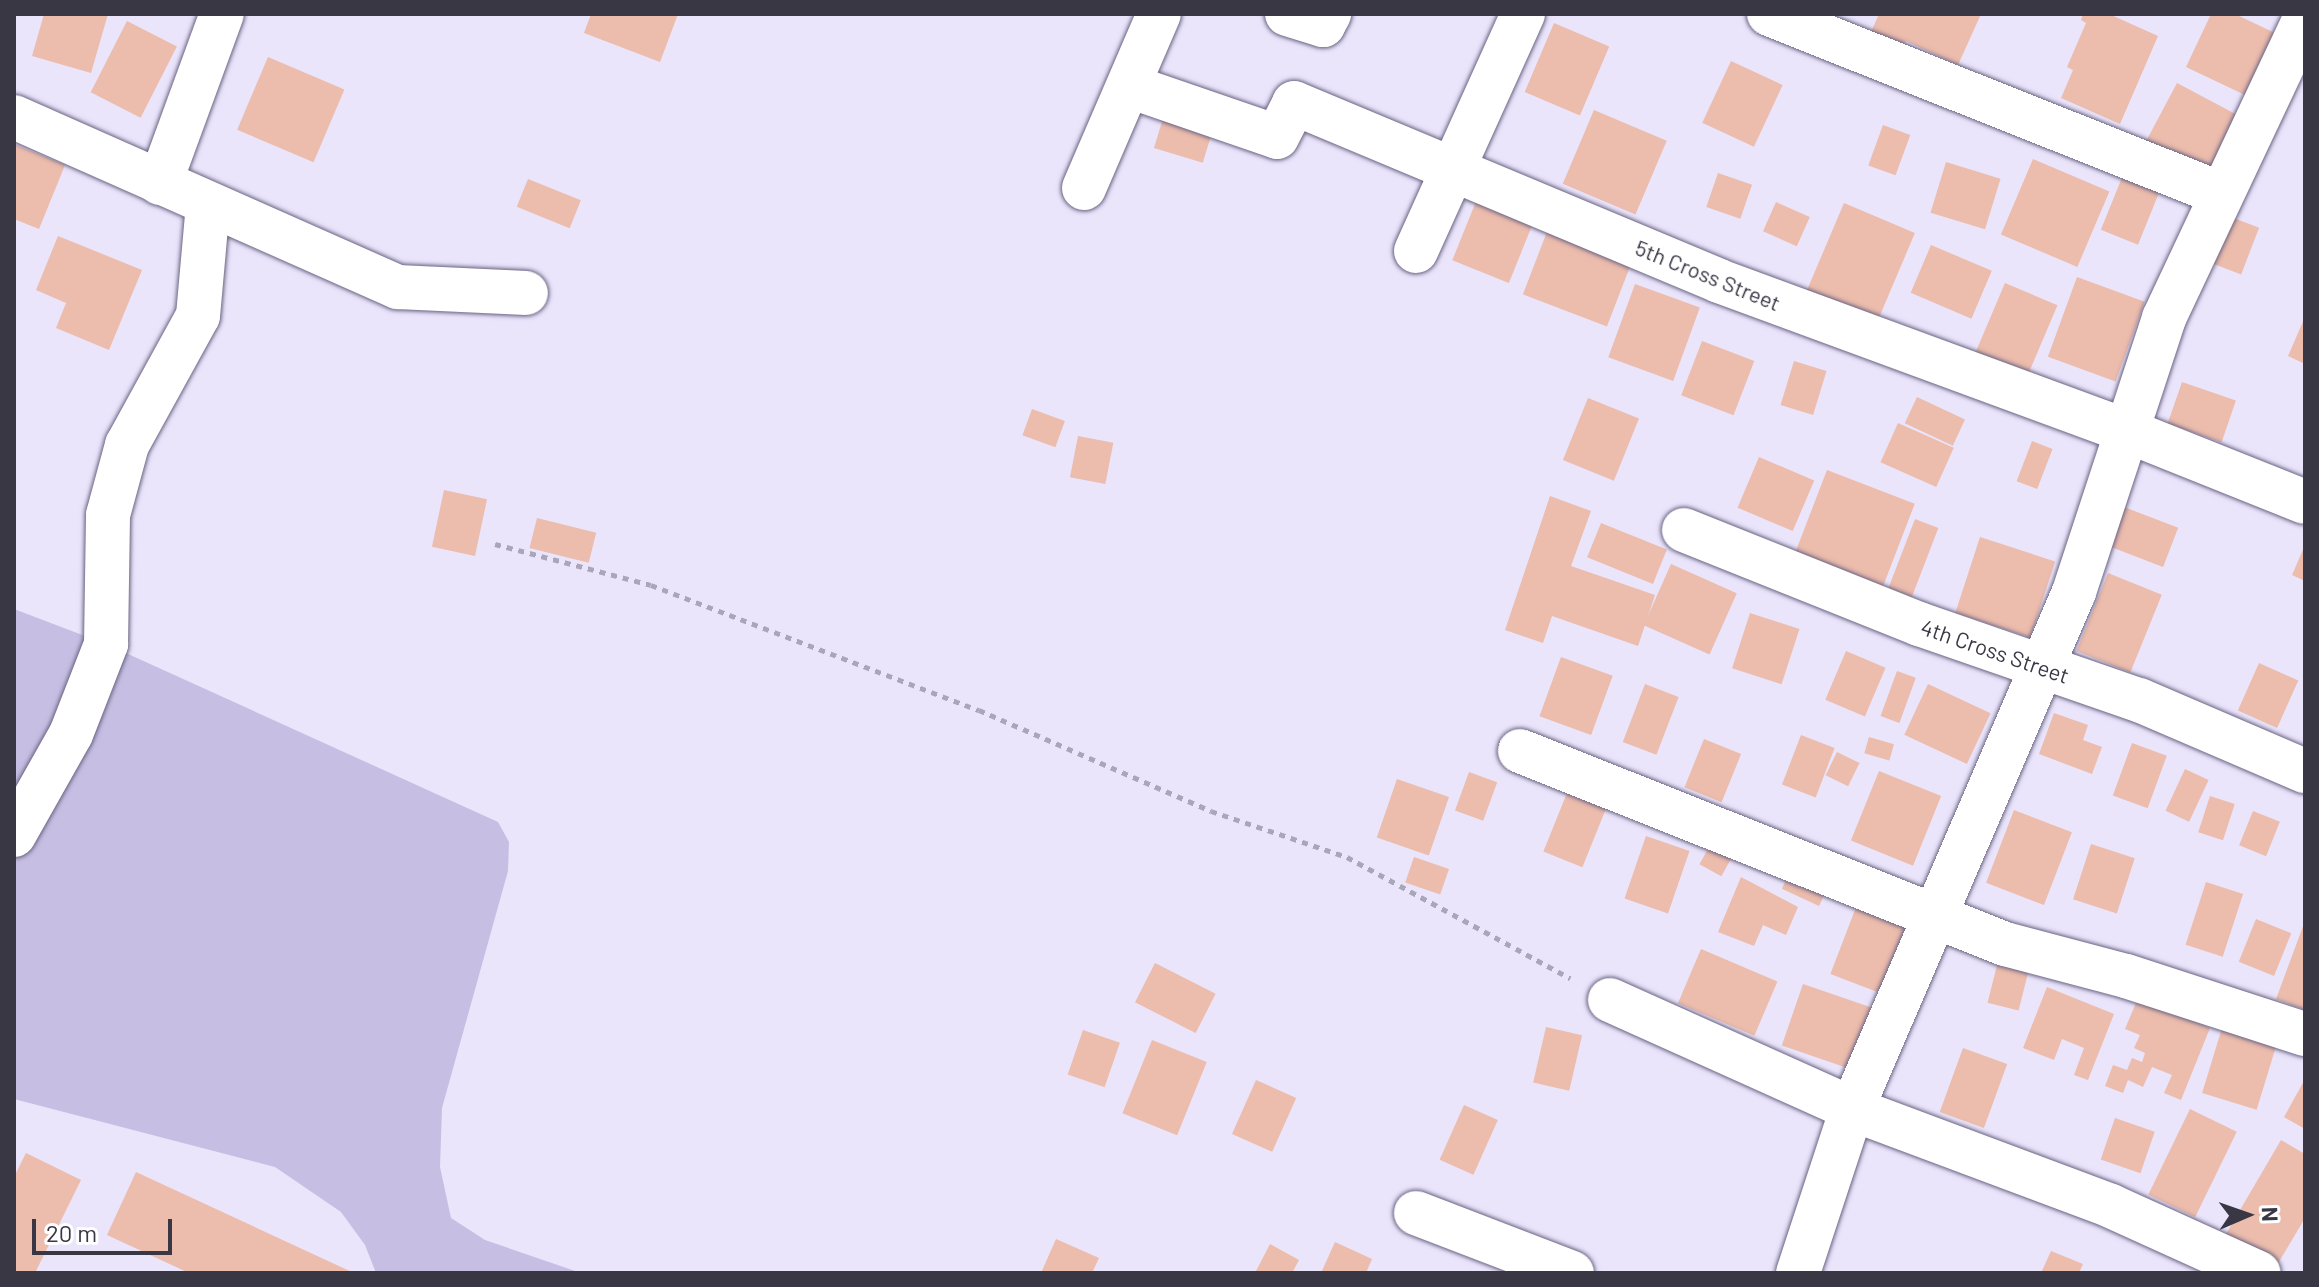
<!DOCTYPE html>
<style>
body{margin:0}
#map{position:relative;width:2319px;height:1287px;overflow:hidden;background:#eae5fb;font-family:Barlow,sans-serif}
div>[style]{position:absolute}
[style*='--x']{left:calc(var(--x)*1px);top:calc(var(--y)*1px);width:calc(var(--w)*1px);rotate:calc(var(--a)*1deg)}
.green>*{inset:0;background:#c6bfe3}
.building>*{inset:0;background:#ecbcac;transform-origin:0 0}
.path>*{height:5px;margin-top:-2.5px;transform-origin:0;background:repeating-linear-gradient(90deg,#aaa6b9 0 6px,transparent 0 12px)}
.roads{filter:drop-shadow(0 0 2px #6a6383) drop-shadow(0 0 2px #6a6383)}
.street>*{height:44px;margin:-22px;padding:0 22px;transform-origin:22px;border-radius:22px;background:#fff}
span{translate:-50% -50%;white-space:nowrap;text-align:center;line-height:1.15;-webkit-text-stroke:6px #fff;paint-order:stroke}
.street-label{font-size:22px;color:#3a3745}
.frame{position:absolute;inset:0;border:16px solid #3a3745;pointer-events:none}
.north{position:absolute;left:2207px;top:1175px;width:80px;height:80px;-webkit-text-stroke:6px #fff;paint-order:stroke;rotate:88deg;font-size:22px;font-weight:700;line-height:32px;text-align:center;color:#3a3745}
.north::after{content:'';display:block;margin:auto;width:28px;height:36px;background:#3a3745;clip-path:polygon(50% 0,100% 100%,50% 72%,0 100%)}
.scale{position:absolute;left:32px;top:1219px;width:140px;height:36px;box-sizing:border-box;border:4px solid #3a3745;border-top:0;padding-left:10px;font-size:24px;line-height:28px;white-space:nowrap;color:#3a3745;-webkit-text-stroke:6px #fff;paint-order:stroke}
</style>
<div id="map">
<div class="green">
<div style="clip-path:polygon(14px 609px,106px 644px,498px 822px,509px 842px,508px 871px,442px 1108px,440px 1167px,451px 1218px,485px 1240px,581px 1273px,376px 1273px,365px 1245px,341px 1212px,275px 1167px,14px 1099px)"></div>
</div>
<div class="building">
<div style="clip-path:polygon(44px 14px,108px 14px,91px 73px,32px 56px)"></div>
<div style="clip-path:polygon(591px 14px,678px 14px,660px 62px,584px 33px)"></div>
<div style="clip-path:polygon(1879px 14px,1981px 14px,1958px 65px,1906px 41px,1899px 55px,1867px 41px)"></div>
<div style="clip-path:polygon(2083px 14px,2109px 14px,2158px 36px,2120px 124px,2061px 98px,2073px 70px,2067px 67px,2086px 23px,2081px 20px)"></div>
<div style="clip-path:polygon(2211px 14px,2235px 14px,2277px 34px,2247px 96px,2186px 67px)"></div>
<div style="left:127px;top:21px;width:56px;height:80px;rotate:27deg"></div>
<div style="left:1554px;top:23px;width:60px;height:75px;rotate:23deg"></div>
<div style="left:268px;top:57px;width:83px;height:79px;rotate:23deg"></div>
<div style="left:1731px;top:61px;width:57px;height:68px;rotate:25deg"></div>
<div style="left:2177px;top:83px;width:71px;height:67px;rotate:28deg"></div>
<div style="left:1168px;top:102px;width:51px;height:48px;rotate:17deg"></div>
<div style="left:1594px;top:110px;width:79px;height:80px;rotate:23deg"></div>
<div style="left:1883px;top:125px;width:29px;height:43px;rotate:20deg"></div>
<div style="clip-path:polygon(14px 144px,65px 165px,39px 229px,14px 219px)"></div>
<div style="left:2033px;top:159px;width:83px;height:82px;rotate:23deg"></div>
<div style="left:1946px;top:162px;width:57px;height:53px;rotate:17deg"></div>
<div style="left:1718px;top:173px;width:36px;height:36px;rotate:19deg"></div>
<div style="left:2123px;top:175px;width:40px;height:59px;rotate:22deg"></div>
<div style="left:528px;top:179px;width:57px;height:30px;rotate:22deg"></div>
<div style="left:1477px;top:199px;width:61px;height:66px;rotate:22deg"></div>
<div style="left:1776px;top:202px;width:37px;height:32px;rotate:24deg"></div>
<div style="left:1844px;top:203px;width:77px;height:103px;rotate:23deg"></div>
<div style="left:2218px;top:212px;width:44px;height:50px;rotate:21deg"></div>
<div style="left:1548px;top:229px;width:90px;height:70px;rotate:21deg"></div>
<div style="clip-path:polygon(58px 236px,142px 270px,109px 350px,56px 328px,66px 303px,36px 290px)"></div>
<div style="left:1931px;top:245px;width:66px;height:52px;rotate:23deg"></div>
<div style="left:2077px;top:277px;width:72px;height:85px;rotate:20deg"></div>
<div style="left:2005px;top:283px;width:57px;height:81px;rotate:23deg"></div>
<div style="left:1635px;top:284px;width:69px;height:78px;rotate:20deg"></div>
<div style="clip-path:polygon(2305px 317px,2305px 364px,2288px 356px)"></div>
<div style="left:1702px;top:341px;width:56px;height:58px;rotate:21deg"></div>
<div style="left:1794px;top:361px;width:34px;height:46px;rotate:17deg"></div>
<div style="left:2182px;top:382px;width:57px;height:44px;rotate:19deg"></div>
<div style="left:1917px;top:397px;width:53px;height:29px;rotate:25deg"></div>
<div style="left:1588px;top:398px;width:55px;height:67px;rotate:22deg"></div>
<div style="left:1032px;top:409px;width:35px;height:28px;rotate:20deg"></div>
<div style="left:1898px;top:423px;width:61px;height:43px;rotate:24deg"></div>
<div style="left:1078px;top:436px;width:36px;height:42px;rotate:11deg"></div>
<div style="left:2032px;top:441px;width:22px;height:43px;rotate:21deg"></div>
<div style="left:1759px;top:457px;width:60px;height:55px;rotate:23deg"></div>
<div style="left:1827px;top:470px;width:94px;height:96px;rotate:21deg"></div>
<div style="left:444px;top:490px;width:44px;height:58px;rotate:12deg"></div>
<div style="clip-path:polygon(1550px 496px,1591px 511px,1571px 566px,1655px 595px,1638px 646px,1552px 616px,1543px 643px,1505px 630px)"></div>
<div style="left:2124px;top:507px;width:58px;height:42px;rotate:21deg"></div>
<div style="left:537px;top:518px;width:61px;height:31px;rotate:14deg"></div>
<div style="left:1915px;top:519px;width:25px;height:74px;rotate:21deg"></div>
<div style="left:1601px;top:523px;width:71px;height:37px;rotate:22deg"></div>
<div style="left:1980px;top:537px;width:79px;height:80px;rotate:18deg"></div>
<div style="clip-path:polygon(2305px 545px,2305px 581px,2292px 575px)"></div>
<div style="left:1671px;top:564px;width:72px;height:67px;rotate:24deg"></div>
<div style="left:2108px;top:573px;width:58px;height:84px;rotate:22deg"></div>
<div style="left:1750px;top:613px;width:52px;height:58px;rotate:18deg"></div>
<div style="left:1846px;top:651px;width:43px;height:53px;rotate:23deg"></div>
<div style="left:1561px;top:657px;width:55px;height:63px;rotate:20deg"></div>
<div style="left:2259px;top:663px;width:43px;height:52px;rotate:24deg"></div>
<div style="left:1897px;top:671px;width:20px;height:48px;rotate:20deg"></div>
<div style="left:1645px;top:684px;width:36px;height:62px;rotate:21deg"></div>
<div style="left:1928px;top:684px;width:69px;height:56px;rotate:25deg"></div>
<div style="clip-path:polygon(2054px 713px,2088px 725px,2083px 740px,2102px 747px,2092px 774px,2039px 754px)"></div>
<div style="left:1801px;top:735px;width:36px;height:53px;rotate:21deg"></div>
<div style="left:1869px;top:737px;width:26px;height:17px;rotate:16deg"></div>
<div style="left:1704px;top:739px;width:40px;height:52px;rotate:22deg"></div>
<div style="left:2132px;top:743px;width:37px;height:56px;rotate:20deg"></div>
<div style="left:1837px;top:752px;width:25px;height:26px;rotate:26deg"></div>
<div style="left:2185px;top:769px;width:26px;height:46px;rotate:25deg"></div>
<div style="left:1879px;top:771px;width:67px;height:75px;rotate:22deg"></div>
<div style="left:1469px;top:772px;width:30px;height:41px;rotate:20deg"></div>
<div style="left:1397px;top:779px;width:55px;height:62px;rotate:19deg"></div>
<div style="left:1567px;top:793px;width:42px;height:63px;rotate:22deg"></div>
<div style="left:2210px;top:796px;width:26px;height:38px;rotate:18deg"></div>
<div style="left:2014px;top:810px;width:62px;height:78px;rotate:21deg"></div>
<div style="left:2253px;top:811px;width:29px;height:37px;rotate:22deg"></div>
<div style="left:1646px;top:836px;width:46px;height:66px;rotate:19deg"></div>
<div style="left:1714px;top:838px;width:25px;height:30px;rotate:29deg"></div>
<div style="left:2091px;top:844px;width:46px;height:58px;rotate:18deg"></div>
<div style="left:1414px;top:857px;width:37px;height:27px;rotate:19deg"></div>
<div style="left:1792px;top:867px;width:41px;height:24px;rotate:25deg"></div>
<div style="clip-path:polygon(1741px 877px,1798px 907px,1786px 935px,1763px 925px,1754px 946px,1718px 932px)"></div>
<div style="left:2206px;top:882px;width:39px;height:66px;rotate:18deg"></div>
<div style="left:1858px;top:902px;width:63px;height:77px;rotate:21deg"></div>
<div style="left:2256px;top:919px;width:38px;height:46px;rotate:22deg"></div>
<div style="clip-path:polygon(2305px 921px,2305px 1010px,2276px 999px)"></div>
<div style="left:1701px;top:949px;width:83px;height:59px;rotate:23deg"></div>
<div style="left:1155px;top:963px;width:68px;height:44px;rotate:27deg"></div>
<div style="left:1997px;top:965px;width:32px;height:39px;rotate:14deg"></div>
<div style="left:1803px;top:984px;width:80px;height:65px;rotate:19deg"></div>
<div style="clip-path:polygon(2047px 987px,2114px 1014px,2088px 1080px,2074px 1075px,2084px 1048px,2062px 1039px,2054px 1060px,2023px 1048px)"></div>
<div style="clip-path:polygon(2138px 998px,2210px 1028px,2181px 1100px,2164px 1093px,2172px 1075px,2152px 1067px,2143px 1087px,2128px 1080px,2123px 1093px,2105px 1086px,2113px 1065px,2127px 1070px,2132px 1058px,2142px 1062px,2145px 1053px,2134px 1048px,2140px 1035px,2125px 1029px)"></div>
<div style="left:1546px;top:1027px;width:37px;height:57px;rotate:13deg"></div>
<div style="left:2222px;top:1028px;width:57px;height:68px;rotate:17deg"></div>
<div style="left:1083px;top:1030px;width:39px;height:47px;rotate:19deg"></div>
<div style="left:1152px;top:1040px;width:59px;height:79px;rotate:22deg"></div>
<div style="left:1963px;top:1048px;width:47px;height:68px;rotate:20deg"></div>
<div style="clip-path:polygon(2305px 1079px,2305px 1129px,2284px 1117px)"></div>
<div style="left:1256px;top:1080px;width:44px;height:59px;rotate:24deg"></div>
<div style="left:1464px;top:1105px;width:37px;height:60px;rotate:24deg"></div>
<div style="left:2190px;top:1109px;width:52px;height:95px;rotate:26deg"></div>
<div style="left:2115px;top:1118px;width:42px;height:44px;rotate:19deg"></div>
<div style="clip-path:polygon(2281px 1140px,2305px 1154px,2305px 1218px,2277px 1265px,2226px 1234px)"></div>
<div style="clip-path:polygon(26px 1153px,81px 1180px,35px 1273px,14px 1273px,14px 1177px)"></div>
<div style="clip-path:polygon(136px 1172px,354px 1273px,189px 1273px,107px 1235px)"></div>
<div style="clip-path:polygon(1056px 1239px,1099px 1258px,1092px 1273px,1041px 1273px)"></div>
<div style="clip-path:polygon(1335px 1242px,1372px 1259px,1366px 1273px,1321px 1273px)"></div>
<div style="clip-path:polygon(1270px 1244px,1299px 1260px,1292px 1273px,1255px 1273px)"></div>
<div style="clip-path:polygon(2051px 1251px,2083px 1264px,2079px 1273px,2041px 1273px)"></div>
</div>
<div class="path">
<div style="--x:495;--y:544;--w:161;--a:14.7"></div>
<div style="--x:651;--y:585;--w:351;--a:20.9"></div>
<div style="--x:979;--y:710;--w:253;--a:23.5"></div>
<div style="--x:1211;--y:811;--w:144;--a:18.7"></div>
<div style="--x:1347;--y:857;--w:254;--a:28.5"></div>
</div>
<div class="roads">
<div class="street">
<div style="--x:1287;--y:14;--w:38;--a:17"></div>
<div style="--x:1323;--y:25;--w:13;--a:-61"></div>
<div style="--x:1769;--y:14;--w:487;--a:21.7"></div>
<div style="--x:1132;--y:87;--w:153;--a:19"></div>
<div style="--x:1277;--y:137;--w:38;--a:-63"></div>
<div style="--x:1294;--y:103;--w:461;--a:22.7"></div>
<div style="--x:1719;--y:281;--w:438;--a:20.2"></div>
<div style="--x:2130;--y:432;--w:188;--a:21.8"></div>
<div style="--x:14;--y:117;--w:420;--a:23.9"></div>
<div style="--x:398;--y:287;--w:128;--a:2.7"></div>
<div style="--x:160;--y:183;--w:180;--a:-69.9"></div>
<div style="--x:1084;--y:188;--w:189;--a:-66.7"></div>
<div style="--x:1416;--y:251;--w:260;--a:-65.7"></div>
<div style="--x:1684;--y:530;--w:253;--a:21.8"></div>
<div style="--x:1919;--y:624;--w:233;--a:19.1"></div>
<div style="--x:2139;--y:700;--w:181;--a:23.2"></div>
<div style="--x:1520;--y:751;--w:522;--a:21.7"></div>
<div style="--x:2005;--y:944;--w:125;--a:14.8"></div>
<div style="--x:2126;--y:976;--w:188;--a:18"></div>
<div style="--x:14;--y:835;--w:116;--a:-60.6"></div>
<div style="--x:71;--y:734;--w:97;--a:-68.7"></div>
<div style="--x:106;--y:644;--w:129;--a:-89.1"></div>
<div style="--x:108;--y:515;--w:73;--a:-74.8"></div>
<div style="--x:127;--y:445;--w:147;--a:-61.2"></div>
<div style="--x:198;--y:316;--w:112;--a:-84.9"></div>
<div style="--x:1610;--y:1000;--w:265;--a:24.2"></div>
<div style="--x:1852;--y:1109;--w:277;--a:20.5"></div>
<div style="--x:2111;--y:1206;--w:162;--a:24.4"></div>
<div style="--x:1416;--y:1213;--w:167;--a:21"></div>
<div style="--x:1798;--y:1273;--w:173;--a:-71.8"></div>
<div style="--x:1852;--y:1109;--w:563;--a:-66.76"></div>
<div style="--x:2074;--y:592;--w:288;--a:-71.8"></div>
<div style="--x:2164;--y:318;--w:331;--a:-64.8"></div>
</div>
</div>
<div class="street-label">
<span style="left:1708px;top:275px;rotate:22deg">5th Cross Street</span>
<span style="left:1995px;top:651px;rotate:19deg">4th Cross Street</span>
</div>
<div class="frame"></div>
<div class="north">N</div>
<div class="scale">20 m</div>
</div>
